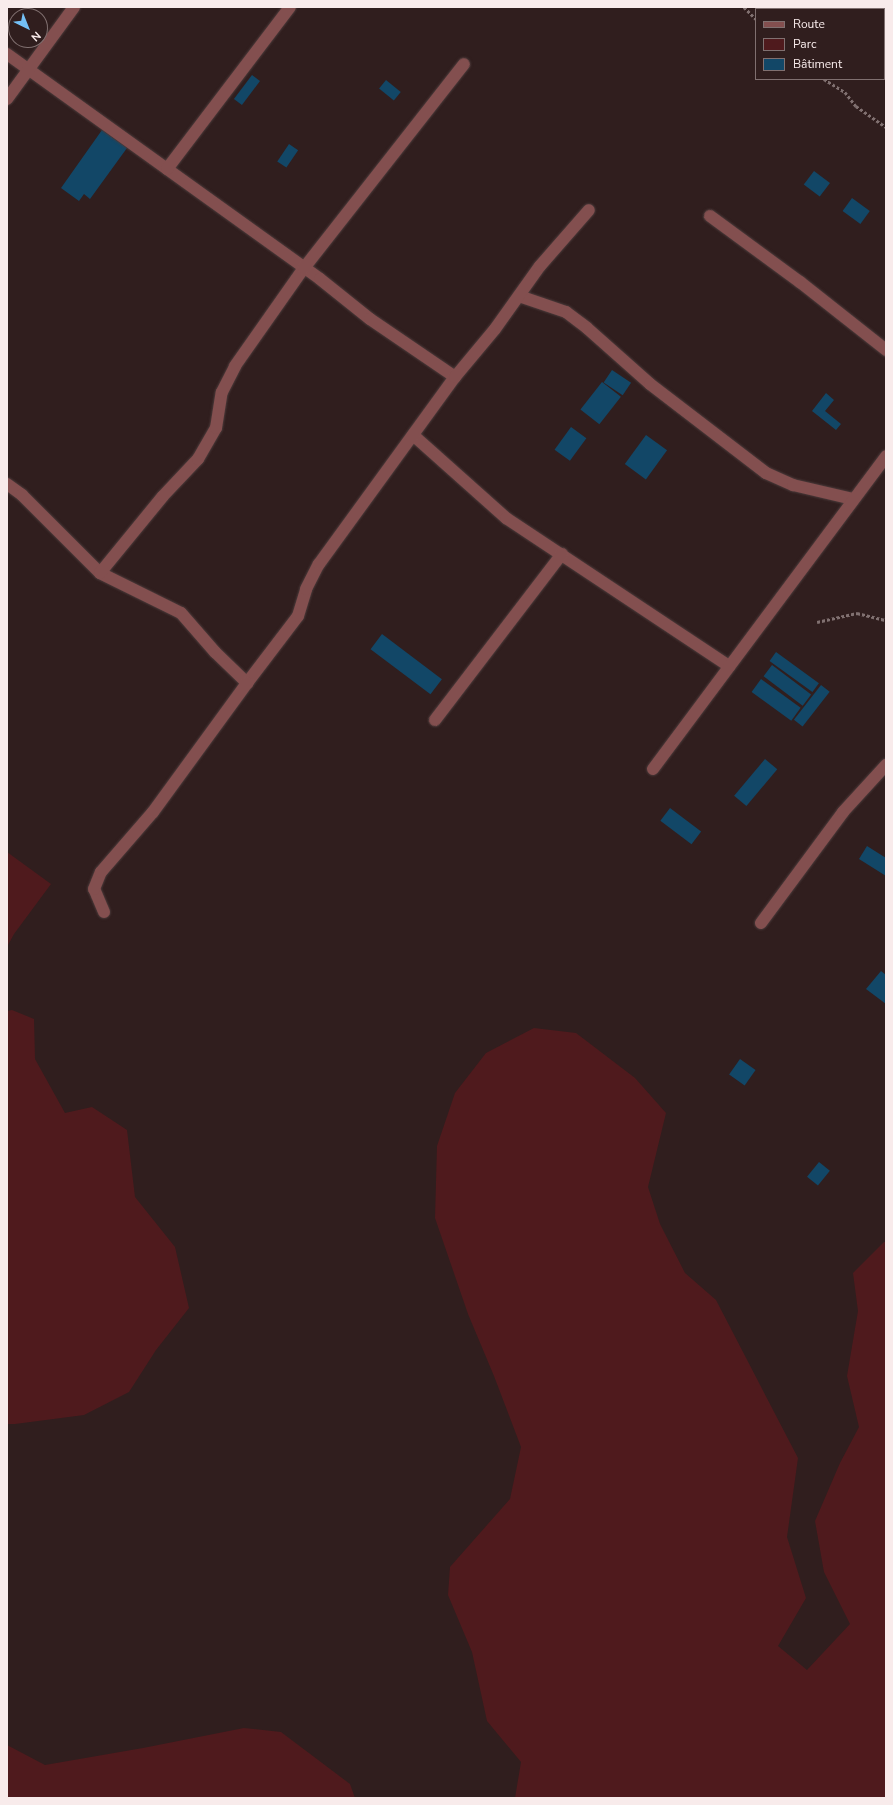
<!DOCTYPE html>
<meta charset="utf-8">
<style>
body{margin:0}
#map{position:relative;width:893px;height:1805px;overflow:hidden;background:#301e1e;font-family:"Nunito Sans",sans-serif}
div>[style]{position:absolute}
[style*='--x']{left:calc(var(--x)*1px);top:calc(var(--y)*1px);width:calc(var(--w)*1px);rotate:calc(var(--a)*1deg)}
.green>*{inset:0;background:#4f1a1d}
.building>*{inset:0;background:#124767;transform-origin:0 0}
.path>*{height:2.5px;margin-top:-1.25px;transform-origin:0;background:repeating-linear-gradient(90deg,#807070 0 3px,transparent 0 5px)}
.roads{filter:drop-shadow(0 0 1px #4c3b3b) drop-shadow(0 0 1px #4c3b3b)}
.minor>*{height:12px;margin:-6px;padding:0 6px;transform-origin:6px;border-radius:6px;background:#834f4f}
span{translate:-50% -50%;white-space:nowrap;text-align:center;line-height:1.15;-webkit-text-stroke:4px #301e1e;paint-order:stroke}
.frame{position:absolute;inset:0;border:8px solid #f8ebeb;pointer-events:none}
.legend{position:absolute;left:755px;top:8px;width:130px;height:72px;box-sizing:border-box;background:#301e1e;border:1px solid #807070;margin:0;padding:5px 7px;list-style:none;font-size:12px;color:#f8ebeb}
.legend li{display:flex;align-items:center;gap:8px;height:20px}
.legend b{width:20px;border:1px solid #807070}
.north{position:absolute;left:8px;top:8px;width:40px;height:40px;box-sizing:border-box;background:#301e1e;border:1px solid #807070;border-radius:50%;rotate:137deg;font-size:11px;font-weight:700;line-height:16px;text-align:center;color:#f8ebeb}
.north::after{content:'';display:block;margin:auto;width:14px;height:18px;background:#74c0f6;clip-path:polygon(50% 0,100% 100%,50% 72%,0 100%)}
</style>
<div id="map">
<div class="green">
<div style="clip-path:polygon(7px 852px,51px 884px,14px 934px,7px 947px)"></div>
<div style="clip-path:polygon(12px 1010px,34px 1019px,35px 1059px,65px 1113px,92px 1107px,127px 1130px,135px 1197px,175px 1247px,189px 1308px,156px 1350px,129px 1392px,84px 1415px,15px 1424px,7px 1424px,7px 1011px)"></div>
<div style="clip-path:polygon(534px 1028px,576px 1033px,635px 1078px,666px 1113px,648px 1187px,660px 1224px,685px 1273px,716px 1300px,798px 1458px,787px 1537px,806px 1598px,778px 1646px,807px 1670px,850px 1624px,824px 1572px,815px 1521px,840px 1463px,859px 1427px,847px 1376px,858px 1311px,853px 1273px,884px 1242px,886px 1242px,886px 1798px,515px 1798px,521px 1762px,487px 1721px,472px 1652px,448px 1595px,450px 1567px,510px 1499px,521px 1447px,494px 1376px,468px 1314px,435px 1218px,437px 1146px,455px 1093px,486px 1053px)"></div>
<div style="clip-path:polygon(244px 1728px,281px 1732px,350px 1784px,355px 1798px,7px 1798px,7px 1745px,45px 1765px,143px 1748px)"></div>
</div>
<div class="building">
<div style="left:252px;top:75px;width:10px;height:30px;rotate:37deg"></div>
<div style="left:386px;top:80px;width:19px;height:11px;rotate:39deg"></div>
<div style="clip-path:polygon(102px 130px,127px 148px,90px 199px,84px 194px,79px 201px,61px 188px)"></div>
<div style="left:289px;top:144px;width:11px;height:21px;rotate:34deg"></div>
<div style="left:814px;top:171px;width:20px;height:17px;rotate:37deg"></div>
<div style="left:852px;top:198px;width:22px;height:16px;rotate:36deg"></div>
<div style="left:612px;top:370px;width:23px;height:15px;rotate:34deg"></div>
<div style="left:602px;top:382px;width:24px;height:35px;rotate:38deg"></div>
<div style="clip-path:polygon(826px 393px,834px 400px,825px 411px,841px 424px,836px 430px,812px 411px)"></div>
<div style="left:571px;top:427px;width:19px;height:28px;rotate:36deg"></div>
<div style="left:646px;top:435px;width:26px;height:36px;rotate:36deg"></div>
<div style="left:382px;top:634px;width:75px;height:19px;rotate:37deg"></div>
<div style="left:776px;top:652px;width:53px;height:11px;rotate:36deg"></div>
<div style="left:772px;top:665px;width:49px;height:14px;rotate:37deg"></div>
<div style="left:761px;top:679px;width:49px;height:16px;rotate:36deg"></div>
<div style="left:821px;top:685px;width:11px;height:44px;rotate:38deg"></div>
<div style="left:765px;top:759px;width:16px;height:48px;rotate:40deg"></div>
<div style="left:670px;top:808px;width:39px;height:16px;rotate:37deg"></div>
<div style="clip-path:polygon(867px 846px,886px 858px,886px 876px,859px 859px)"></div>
<div style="clip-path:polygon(881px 971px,886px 975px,886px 1004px,866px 989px)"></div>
<div style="left:740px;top:1059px;width:19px;height:19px;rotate:35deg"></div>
<div style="left:819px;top:1162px;width:14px;height:19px;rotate:39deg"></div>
</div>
<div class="path">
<div style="--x:744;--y:7;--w:17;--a:45"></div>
<div style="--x:824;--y:79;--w:25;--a:32"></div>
<div style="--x:845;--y:92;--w:18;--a:52"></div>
<div style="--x:856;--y:106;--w:37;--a:35"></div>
<div style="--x:817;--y:622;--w:41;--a:-12.7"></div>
<div style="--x:857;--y:613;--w:30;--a:14"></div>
</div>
<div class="roads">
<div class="minor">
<div style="--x:7;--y:54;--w:385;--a:35.7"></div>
<div style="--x:320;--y:279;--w:64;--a:38.7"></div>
<div style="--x:370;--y:319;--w:103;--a:34.3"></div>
<div style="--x:7;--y:99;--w:114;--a:-53.9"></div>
<div style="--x:167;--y:169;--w:203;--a:-52.8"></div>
<div style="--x:710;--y:216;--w:112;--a:36.3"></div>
<div style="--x:800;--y:282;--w:110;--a:38.3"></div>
<div style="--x:519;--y:296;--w:50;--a:18.8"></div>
<div style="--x:566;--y:312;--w:26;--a:37"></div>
<div style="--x:587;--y:328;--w:84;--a:41.6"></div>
<div style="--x:650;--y:384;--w:146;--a:37.5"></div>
<div style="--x:766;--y:473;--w:30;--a:24"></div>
<div style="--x:793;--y:485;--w:62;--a:13.1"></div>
<div style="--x:413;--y:435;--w:125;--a:41.7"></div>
<div style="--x:506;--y:518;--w:268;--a:33.6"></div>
<div style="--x:7;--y:484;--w:19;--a:36"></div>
<div style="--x:22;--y:495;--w:110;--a:45"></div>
<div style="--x:100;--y:573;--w:90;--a:26.3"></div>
<div style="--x:181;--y:613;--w:52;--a:48.9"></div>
<div style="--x:215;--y:652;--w:45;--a:44.1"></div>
<div style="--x:247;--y:683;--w:84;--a:-52.7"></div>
<div style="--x:298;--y:616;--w:28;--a:-73"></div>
<div style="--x:306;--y:589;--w:28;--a:-63"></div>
<div style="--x:319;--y:564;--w:231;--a:-54"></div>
<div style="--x:455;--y:377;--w:62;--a:-50.2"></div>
<div style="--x:495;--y:329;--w:77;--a:-54.5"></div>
<div style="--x:540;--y:266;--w:74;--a:-48.8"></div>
<div style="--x:100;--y:573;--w:99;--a:-50.7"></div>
<div style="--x:163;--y:496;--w:51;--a:-46.6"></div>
<div style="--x:198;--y:459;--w:36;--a:-60"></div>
<div style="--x:216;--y:428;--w:36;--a:-81"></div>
<div style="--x:222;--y:392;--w:29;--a:-63"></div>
<div style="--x:235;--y:366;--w:120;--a:-54.9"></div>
<div style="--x:304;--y:268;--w:259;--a:-51.9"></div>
<div style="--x:435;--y:720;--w:209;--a:-52.6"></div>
<div style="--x:653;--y:769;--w:390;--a:-53.3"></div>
<div style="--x:104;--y:912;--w:25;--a:-113"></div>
<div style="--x:94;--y:889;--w:18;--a:-68"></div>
<div style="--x:101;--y:872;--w:79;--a:-49.1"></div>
<div style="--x:153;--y:812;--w:160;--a:-53.9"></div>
<div style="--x:761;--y:923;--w:138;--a:-53.5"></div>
<div style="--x:843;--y:812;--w:64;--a:-47.5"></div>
</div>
</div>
<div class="frame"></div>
<ul class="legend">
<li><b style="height:5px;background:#834f4f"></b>Route</li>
<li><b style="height:11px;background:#4f1a1d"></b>Parc</li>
<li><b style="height:11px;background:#124767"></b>Bâtiment</li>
</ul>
<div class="north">N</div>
</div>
